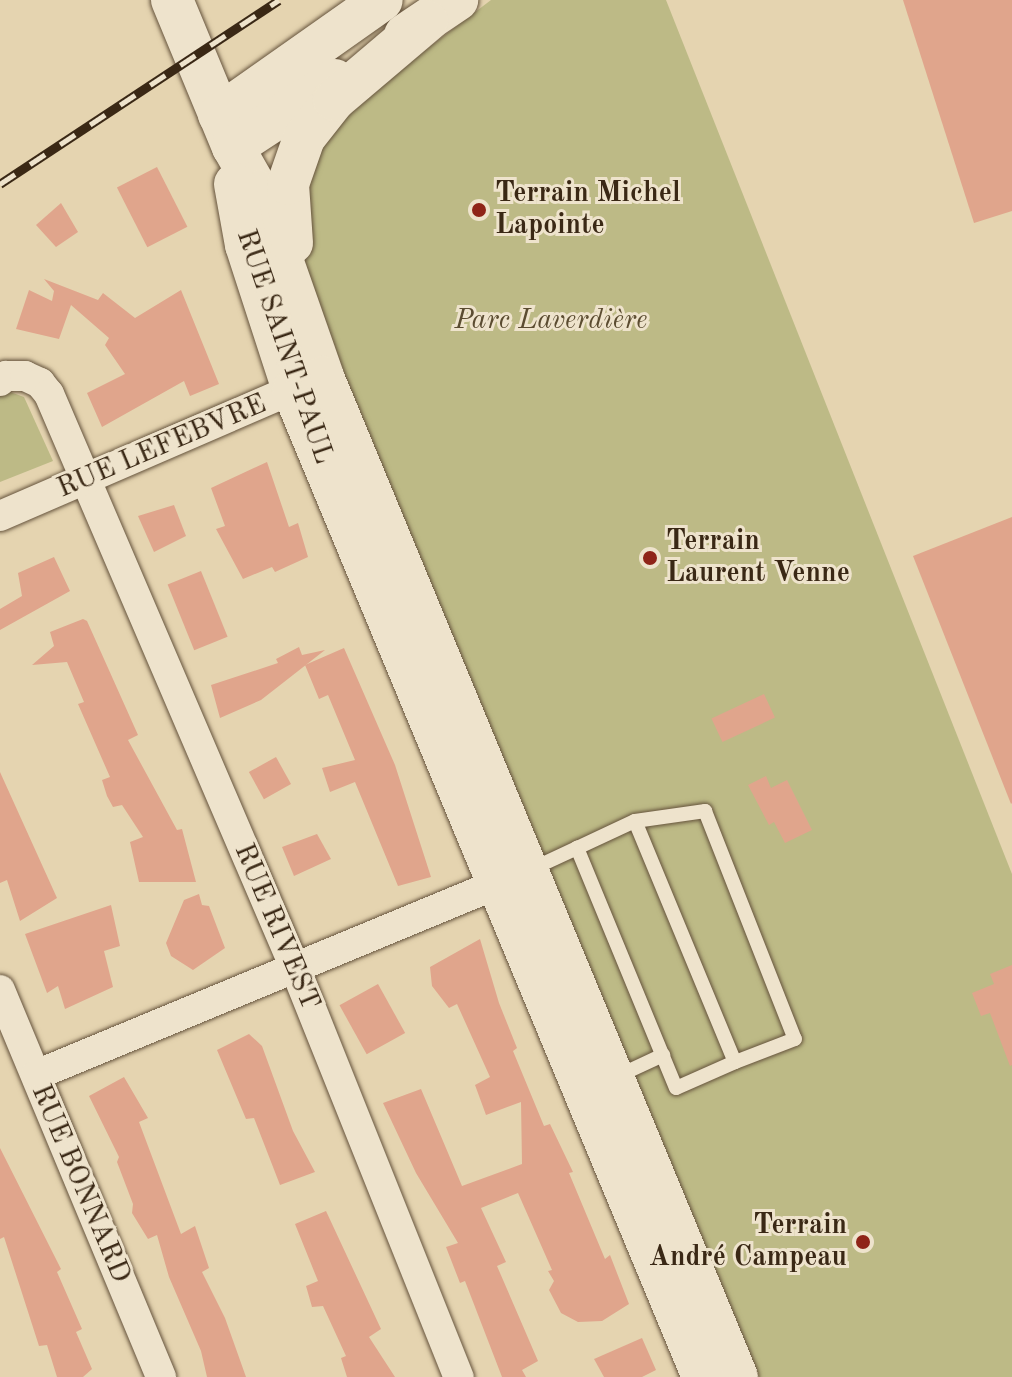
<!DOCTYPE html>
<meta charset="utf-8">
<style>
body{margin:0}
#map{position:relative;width:1012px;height:1377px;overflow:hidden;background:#e5d4b0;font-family:"Old Standard TT",serif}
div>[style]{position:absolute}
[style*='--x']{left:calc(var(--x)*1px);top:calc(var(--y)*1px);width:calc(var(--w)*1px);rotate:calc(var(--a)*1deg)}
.green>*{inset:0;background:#bdba86}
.building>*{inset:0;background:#e0a58c;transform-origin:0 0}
.roads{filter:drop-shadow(0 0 2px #65533c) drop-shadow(0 0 2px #65533c)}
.lane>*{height:14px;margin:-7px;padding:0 7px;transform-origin:7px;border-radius:7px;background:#eee3cc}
.street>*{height:30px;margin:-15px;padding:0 15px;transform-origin:15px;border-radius:15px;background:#eee3cc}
.secondary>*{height:42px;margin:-21px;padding:0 21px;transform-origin:21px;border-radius:21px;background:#eee3cc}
.rail>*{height:9px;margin-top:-4.5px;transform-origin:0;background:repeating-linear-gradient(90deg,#eee3cc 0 18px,#3a2815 0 36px);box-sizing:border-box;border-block:2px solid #3a2815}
.dots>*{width:22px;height:22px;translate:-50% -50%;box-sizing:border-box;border:4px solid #eee3cc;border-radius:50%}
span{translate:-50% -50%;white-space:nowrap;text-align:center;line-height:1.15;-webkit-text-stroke:6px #eee3cc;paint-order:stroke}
.poi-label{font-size:28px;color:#3a2815;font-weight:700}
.left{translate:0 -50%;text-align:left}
.right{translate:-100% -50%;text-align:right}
.park-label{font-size:28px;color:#5b4c31;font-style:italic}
.street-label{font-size:28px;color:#3a2815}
</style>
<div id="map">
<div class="green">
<div style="clip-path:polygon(491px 0,666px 0,1012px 874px,1012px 1377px,745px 1377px,306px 284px,297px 213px,332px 121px)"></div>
<div style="clip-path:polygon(10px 392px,24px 397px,53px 461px,0 482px,0 395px)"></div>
</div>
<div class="building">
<div style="clip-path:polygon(903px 0,1012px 0,1012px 211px,974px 223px)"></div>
<div style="left:157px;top:167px;width:67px;height:45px;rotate:63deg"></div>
<div style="clip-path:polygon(61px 203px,78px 232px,56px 247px,36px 225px)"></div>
<div style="clip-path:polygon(44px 279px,98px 300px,103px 293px,135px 318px,181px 290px,219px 384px,190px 396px,184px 381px,102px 427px,87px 393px,125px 374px,105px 345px,109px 338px,71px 305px,59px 339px,16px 329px,29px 290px,52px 301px,54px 291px)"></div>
<div style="clip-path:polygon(267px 462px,289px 527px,298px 523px,308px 557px,275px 572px,272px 567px,243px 579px,216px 529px,225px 526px,211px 488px)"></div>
<div style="clip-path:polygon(174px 505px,186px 536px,154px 552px,138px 516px)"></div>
<div style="clip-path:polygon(1012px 517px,1012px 803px,1011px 804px,913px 556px)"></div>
<div style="clip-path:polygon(54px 557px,70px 591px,0 630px,0 609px,22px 596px,18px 573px)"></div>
<div style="left:201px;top:571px;width:71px;height:36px;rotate:68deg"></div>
<div style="clip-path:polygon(83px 619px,87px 621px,138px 735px,128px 740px,177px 830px,182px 829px,196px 882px,139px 882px,130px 842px,143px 837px,122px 805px,113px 807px,107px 796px,102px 780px,110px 777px,78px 704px,84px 702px,67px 662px,32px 665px,54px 646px,50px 632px)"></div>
<div style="clip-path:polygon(299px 647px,302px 655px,325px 650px,261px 700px,220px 718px,211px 685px,278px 663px,276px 659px)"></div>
<div style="clip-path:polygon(344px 648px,395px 765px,431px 877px,398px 886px,355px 782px,330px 792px,322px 768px,355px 760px,328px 695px,319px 699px,305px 665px)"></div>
<div style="left:764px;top:694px;width:26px;height:58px;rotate:65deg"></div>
<div style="left:276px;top:757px;width:31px;height:31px;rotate:61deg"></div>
<div style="clip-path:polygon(0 772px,57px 898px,20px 921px,7px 880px,0 883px)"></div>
<div style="clip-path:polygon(766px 776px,771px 788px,787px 780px,812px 830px,785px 843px,774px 822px,769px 825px,748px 785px)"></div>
<div style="clip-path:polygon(317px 834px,331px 859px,294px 876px,282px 847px)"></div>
<div style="clip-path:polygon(199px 894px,202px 905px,209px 906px,225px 948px,193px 970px,171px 956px,166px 943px,184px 900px)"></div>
<div style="clip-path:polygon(111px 905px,120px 946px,104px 951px,113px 987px,65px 1009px,58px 986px,47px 993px,25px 934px)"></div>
<div style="clip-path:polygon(480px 939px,499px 1003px,517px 1048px,513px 1051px,544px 1126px,550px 1124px,573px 1172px,569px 1173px,605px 1259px,610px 1255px,629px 1304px,602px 1321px,578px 1322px,561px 1313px,549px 1290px,554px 1281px,548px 1271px,552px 1270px,518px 1193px,481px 1208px,506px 1262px,497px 1266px,538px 1361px,522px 1370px,526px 1377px,502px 1377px,465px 1281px,460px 1283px,446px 1247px,458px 1243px,416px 1173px,383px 1103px,421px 1089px,462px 1186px,522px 1164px,521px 1102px,486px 1115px,475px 1085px,490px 1077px,457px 1004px,449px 1008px,432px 986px,430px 967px)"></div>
<div style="clip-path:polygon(1012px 965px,1012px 1065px,1010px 1066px,990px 1013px,981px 1016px,972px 993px,994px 984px,990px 974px)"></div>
<div style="left:378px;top:984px;width:56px;height:44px;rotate:61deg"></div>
<div style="clip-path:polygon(249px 1034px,262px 1046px,293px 1131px,315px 1172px,280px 1185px,254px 1118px,246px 1119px,217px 1050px)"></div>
<div style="clip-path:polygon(124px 1077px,148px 1118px,139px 1122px,181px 1234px,195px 1226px,209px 1268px,202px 1272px,225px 1318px,246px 1377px,207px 1377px,201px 1351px,169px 1277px,157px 1235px,148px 1239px,132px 1213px,133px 1204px,117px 1162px,119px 1157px,89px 1096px)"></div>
<div style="clip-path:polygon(0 1148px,61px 1269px,57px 1272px,82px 1329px,76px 1332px,92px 1369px,83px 1377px,57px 1377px,47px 1345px,39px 1346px,4px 1237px,0 1239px)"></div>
<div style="clip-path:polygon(326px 1211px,381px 1329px,369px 1337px,395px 1377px,347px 1377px,341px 1358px,346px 1356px,323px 1306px,312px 1307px,306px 1286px,318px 1281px,295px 1224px)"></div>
<div style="clip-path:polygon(642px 1338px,656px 1370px,642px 1377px,604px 1377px,594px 1359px)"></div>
</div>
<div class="roads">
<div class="lane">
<div style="--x:635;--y:821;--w:71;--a:-8.1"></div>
<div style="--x:705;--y:811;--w:245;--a:68.5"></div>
<div style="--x:795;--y:1039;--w:64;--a:159"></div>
<div style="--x:532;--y:869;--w:50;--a:-25"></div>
<div style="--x:577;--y:848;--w:64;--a:-25"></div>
<div style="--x:635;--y:821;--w:261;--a:67.5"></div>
<div style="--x:735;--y:1062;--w:64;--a:156.2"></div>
<div style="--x:676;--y:1088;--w:260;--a:-112.4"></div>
<div style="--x:618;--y:1076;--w:50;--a:-25"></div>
</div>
<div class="street">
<div style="--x:0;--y:381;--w:8;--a:-40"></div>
<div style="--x:6;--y:376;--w:19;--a:0"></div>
<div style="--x:25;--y:376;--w:17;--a:25"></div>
<div style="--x:40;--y:383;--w:14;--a:51"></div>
<div style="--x:49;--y:394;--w:624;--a:66.8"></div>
<div style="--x:295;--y:968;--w:441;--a:68.2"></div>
<div style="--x:0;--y:516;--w:338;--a:-23.4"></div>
<div style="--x:0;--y:990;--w:419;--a:67.4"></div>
<div style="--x:36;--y:1075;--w:517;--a:-22.5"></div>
</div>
<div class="secondary">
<div style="--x:172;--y:0;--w:159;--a:67.5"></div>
<div style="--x:233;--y:147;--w:51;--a:60.4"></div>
<div style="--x:258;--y:191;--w:197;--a:70.7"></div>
<div style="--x:323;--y:377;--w:1082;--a:67.51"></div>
<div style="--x:405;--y:35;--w:63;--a:-33.9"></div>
<div style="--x:219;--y:115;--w:199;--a:-35.2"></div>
<div style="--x:233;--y:147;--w:122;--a:-33.3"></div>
<div style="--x:235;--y:184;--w:62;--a:79.8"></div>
<div style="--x:246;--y:245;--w:152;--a:72"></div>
<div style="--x:293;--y:390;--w:1069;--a:67.44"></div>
<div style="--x:292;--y:243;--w:59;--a:-93.9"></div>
<div style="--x:288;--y:184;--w:49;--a:-70.8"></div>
<div style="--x:304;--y:138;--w:48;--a:-51.7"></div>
<div style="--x:334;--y:100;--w:122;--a:-40.3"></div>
</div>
</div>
<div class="rail">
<div style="--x:0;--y:184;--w:334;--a:-33.4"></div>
</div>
<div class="dots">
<div style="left:479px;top:210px;background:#8f2418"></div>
<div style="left:650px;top:558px;background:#8f2418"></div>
<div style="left:863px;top:1242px;background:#8f2418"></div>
</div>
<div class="poi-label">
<span class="left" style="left:495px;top:210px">Terrain Michel<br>Lapointe</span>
<span class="left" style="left:666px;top:558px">Terrain<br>Laurent Venne</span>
<span class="right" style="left:847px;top:1242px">Terrain<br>André Campeau</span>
</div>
<div class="park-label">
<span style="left:551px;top:321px">Parc Laverdière</span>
</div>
<div class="street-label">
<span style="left:284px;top:347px;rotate:71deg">RUE SAINT-PAUL</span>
<span style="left:162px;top:447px;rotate:-23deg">RUE LEFEBVRE</span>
<span style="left:276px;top:927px;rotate:67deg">RUE RIVEST</span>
<span style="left:80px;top:1184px;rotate:67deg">RUE BONNARD</span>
</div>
</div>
